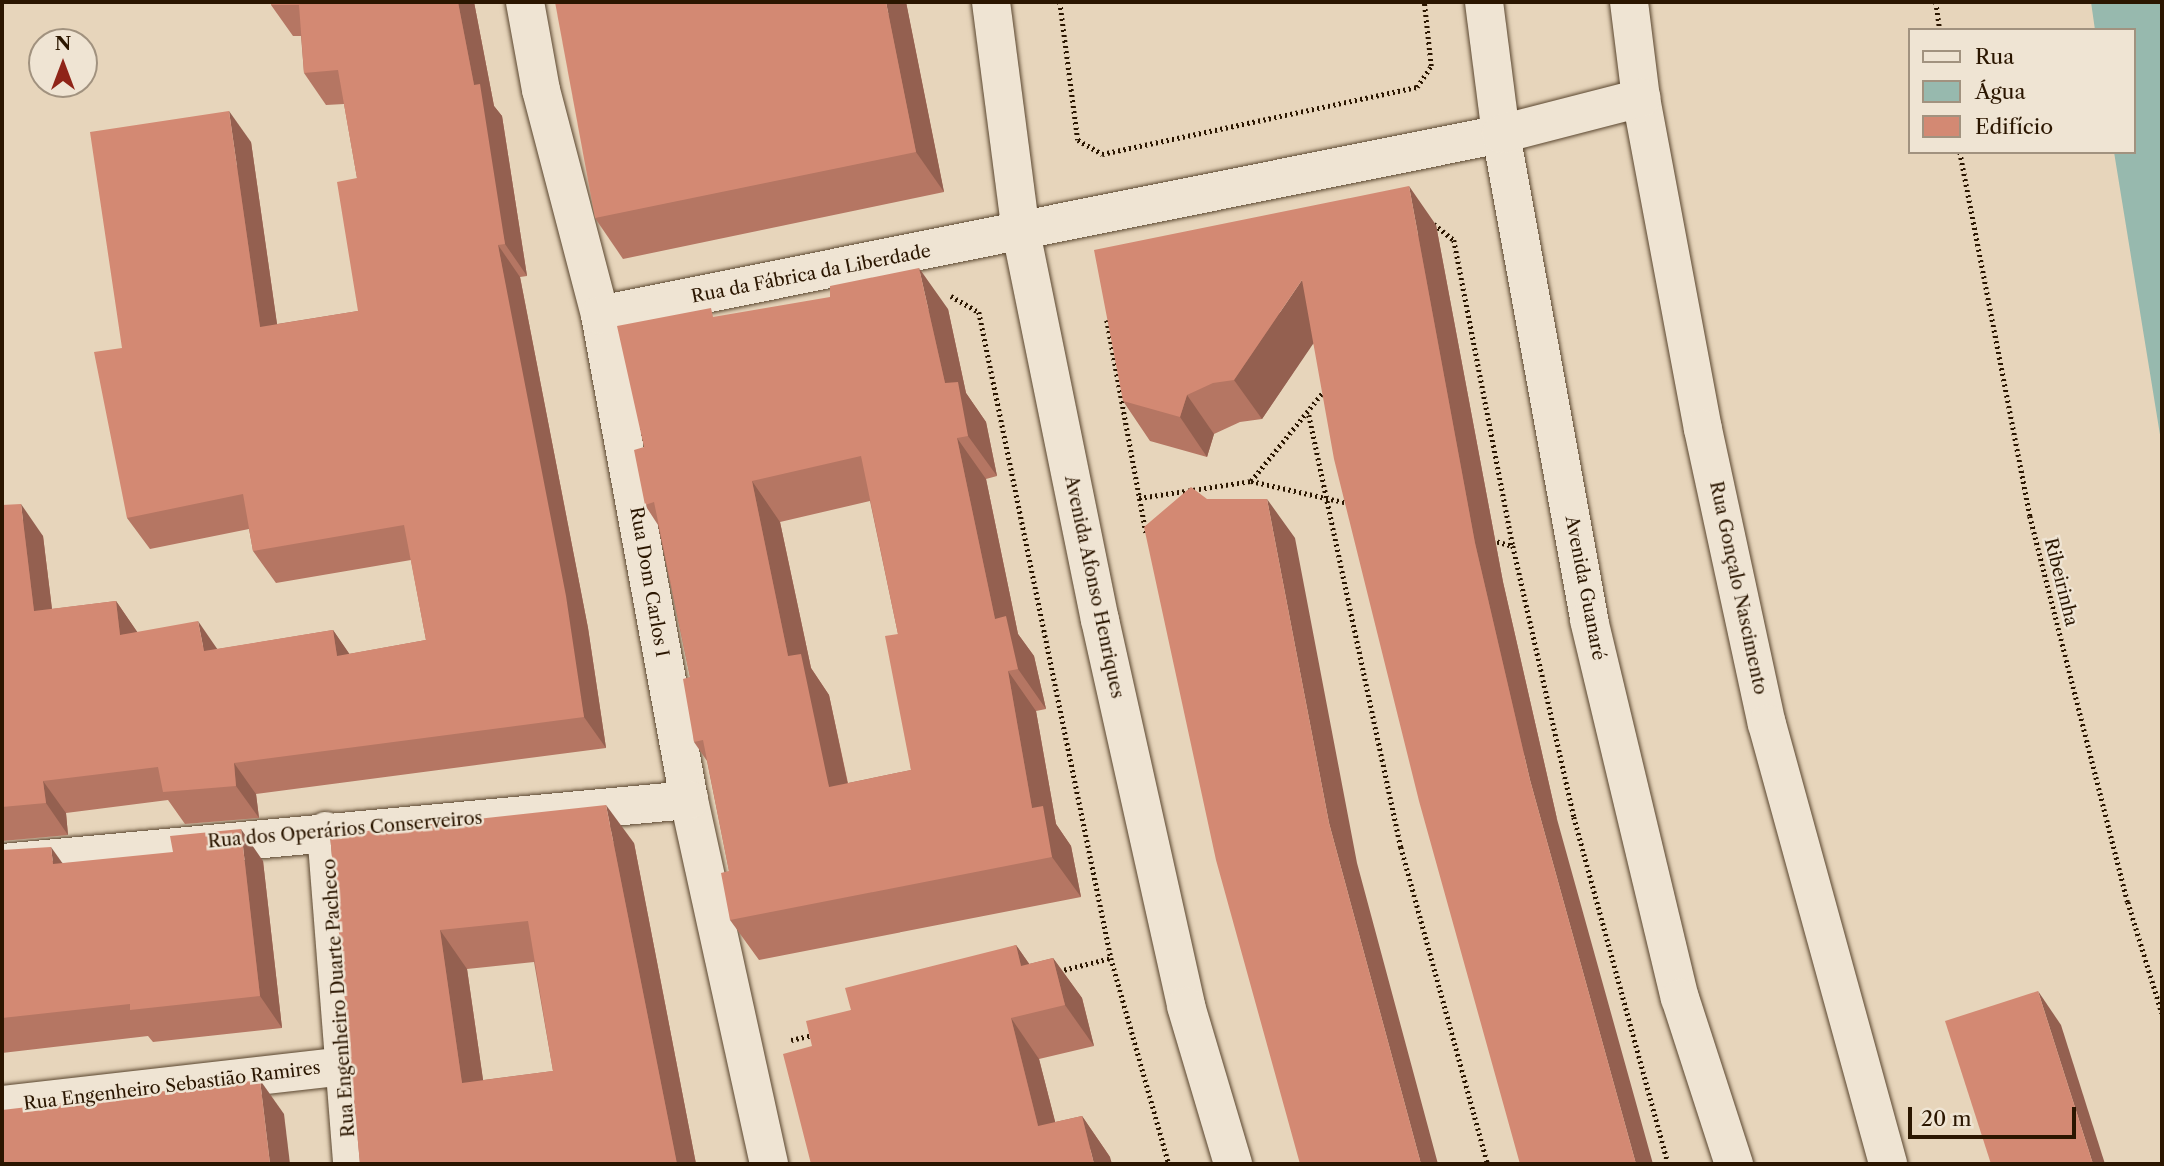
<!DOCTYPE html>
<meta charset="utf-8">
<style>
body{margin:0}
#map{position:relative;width:2164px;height:1166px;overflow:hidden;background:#e7d5bb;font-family:"Libre Caslon Text",serif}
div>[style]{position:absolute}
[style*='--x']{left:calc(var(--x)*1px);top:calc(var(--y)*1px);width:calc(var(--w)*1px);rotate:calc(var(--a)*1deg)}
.water>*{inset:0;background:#97b9ae}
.path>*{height:4.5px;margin-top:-2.25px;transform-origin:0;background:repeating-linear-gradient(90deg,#2b1600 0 2px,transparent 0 5.5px)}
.roads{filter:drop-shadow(0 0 2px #5a462f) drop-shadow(0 0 2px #5a462f)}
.minor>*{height:38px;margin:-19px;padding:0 19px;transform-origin:19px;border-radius:19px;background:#efe4d3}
.wall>*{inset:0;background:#b57663}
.shaded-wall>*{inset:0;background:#946050}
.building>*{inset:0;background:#d38973}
span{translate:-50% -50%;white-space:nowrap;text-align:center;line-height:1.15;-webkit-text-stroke:5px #efe4d3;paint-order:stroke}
.street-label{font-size:18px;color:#2b1600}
.frame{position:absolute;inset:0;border:4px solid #2b1600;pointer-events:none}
.legend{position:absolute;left:1908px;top:28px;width:228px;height:126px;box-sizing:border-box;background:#efe4d3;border:2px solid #a1927f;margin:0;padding:9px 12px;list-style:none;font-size:21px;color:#2b1600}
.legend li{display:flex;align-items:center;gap:14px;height:35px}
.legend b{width:35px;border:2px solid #a1927f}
.north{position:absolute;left:28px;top:28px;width:70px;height:70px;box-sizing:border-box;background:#efe4d3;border:2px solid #a1927f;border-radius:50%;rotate:0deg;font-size:19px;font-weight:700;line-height:28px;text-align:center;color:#2b1600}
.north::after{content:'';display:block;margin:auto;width:24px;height:32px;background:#8f2418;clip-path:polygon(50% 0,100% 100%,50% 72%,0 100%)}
.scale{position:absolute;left:1908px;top:1107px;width:168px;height:32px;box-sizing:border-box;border:4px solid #2b1600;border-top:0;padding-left:9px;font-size:21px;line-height:24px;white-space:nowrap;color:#2b1600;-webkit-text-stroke:5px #efe4d3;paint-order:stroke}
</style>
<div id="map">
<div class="water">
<div style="clip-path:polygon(2091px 2px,2162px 2px,2162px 447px,2114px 152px,2134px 152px,2134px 30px,2095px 30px)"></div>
</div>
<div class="path">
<div style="--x:1060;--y:2;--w:139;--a:82.6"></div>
<div style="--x:1078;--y:140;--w:28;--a:30"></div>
<div style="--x:1102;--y:154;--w:322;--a:-12"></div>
<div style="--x:1417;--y:87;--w:25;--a:-56"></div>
<div style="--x:1431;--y:66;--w:64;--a:-96.2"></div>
<div style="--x:1936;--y:2;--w:28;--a:82"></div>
<div style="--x:1960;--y:152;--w:371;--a:79.1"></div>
<div style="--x:2030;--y:516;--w:398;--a:75.8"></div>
<div style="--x:2128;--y:902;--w:116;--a:73"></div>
<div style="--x:1434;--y:224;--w:26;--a:39"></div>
<div style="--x:1454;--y:240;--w:312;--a:79.1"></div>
<div style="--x:1513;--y:546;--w:278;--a:77.3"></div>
<div style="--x:1574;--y:817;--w:360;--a:74.8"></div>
<div style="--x:951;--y:296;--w:32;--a:30"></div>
<div style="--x:979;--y:312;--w:659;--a:78.45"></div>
<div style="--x:1111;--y:958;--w:214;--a:74.3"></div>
<div style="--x:1107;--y:320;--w:216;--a:79.6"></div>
<div style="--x:1309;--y:415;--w:442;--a:78"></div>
<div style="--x:1401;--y:847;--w:329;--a:74.7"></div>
<div style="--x:1251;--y:481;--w:116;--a:-51"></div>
<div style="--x:1139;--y:498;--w:113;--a:-8.6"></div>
<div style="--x:1251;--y:481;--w:99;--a:12.8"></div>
<div style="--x:1492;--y:540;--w:22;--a:16"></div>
<div style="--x:1059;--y:971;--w:54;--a:-14"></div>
<div style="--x:791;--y:1040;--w:23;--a:-13"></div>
</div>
<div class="roads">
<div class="minor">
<div style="--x:525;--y:2;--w:89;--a:79.7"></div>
<div style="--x:541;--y:90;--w:233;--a:75.3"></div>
<div style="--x:600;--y:315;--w:493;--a:79.6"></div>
<div style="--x:689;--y:800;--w:373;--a:77.6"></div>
<div style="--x:991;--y:2;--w:232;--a:82.6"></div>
<div style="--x:1021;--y:232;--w:396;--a:78.5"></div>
<div style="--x:1100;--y:620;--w:395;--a:77.4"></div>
<div style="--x:1186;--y:1006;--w:165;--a:73.4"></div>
<div style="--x:1484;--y:2;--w:133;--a:82.7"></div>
<div style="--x:1501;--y:134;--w:494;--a:79.7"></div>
<div style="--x:1589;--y:620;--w:389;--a:76.5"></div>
<div style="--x:1680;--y:998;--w:175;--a:72"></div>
<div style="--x:1629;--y:2;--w:97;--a:82.9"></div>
<div style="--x:1641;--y:98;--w:337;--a:79.4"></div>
<div style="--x:1703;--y:429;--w:302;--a:77.8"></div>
<div style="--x:1767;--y:724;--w:456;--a:74.6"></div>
<div style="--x:600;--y:315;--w:919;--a:-11.36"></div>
<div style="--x:1501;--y:134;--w:145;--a:-14.4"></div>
<div style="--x:326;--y:831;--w:334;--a:85.5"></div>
<div style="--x:2;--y:863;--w:690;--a:-5.24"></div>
<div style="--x:2;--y:1105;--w:343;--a:-6.5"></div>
</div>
</div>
<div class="wall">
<div style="clip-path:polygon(271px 2px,474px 2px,494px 106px,502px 116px,527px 276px,520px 277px,588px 628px,606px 748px,256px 794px,259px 818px,185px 824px,168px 800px,66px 813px,68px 835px,2px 841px,2px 505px,43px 536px,52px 609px,116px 601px,137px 632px,218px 649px,333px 630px,349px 654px,426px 640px,411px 560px,276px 583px,253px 551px,249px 529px,150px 549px,127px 518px,122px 348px,251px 142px,277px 324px,358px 311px,357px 178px,344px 104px,326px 105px,304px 73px,301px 36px,293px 36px,271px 5px)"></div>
<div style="clip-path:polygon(906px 2px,944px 192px,623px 259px,595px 218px)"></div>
<div style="clip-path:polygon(1436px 225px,1503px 582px,1557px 819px,1313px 343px,1262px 419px,1240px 422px,1214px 434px,1207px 457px,1150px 441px,1123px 401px)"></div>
<div style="clip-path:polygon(evenodd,948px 309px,966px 393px,986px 422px,997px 476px,986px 479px,1018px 634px,1034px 656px,1046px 709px,1036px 711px,1056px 824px,1071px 846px,1081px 897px,759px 960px,730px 920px,729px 871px,707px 761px,694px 742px,690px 677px,658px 525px,645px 505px,717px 317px,948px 309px,870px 501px,898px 634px,911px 770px,848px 783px,829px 695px,811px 668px,780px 522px,870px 501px)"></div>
<div style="clip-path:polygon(evenodd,330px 835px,634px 843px,696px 1164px,360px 1164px,330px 835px,534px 962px,553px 1071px,483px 1080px,467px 969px,534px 962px)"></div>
<div style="clip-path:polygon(2px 850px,63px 863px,263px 861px,282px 1028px,153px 1042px,148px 1036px,2px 1053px)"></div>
<div style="clip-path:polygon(1016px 945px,1029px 964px,1053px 958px,1082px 998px,1094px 1046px,1039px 1059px,1055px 1122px,1082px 1116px,1110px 1157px,812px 1046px,851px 1010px)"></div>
</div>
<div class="shaded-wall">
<div style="clip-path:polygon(458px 2px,474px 2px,494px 106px,502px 116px,527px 276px,505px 244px)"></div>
<div style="clip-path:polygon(886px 2px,906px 2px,944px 192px,916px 152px)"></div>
<div style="clip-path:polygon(229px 111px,251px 142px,282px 359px,260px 327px)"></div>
<div style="clip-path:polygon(1409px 186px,1436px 225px,1503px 582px,1557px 819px,1653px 1164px,1636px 1164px,1530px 780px,1475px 543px)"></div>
<div style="clip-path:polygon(498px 245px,520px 277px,588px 628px,606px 748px,584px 717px)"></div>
<div style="clip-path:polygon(919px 268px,948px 309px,966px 393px,986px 422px,997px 476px,968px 436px,945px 383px)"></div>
<div style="clip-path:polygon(1302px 280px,1330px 319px,1262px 419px,1234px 380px)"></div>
<div style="clip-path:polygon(1187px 395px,1214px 434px,1207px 457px,1180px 417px)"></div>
<div style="clip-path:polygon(957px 438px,986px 479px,1018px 634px,1034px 656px,1046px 709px,1018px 669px,995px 619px)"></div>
<div style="clip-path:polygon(752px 481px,780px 522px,811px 668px,829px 695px,857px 828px,829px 787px,788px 656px)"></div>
<div style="clip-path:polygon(1267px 499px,1295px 538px,1357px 863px,1438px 1164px,1421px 1164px,1329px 823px)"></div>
<div style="clip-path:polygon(21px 504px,43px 536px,56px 642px,34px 611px)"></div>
<div style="clip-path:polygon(116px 601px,138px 633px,120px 635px)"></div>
<div style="clip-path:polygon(198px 621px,220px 653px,204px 651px)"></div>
<div style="clip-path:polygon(333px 630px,355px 662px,337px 656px)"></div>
<div style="clip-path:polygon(1008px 671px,1036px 711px,1056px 824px,1071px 846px,1081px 897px,1052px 857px,1032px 808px)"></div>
<div style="clip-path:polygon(234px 763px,256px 794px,259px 818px,236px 786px)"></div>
<div style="clip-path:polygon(43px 781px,66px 813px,68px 835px,46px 803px)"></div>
<div style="clip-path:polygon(606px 805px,634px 843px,696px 1164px,677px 1164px)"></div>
<div style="clip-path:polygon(241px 829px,263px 861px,282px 1028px,260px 996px)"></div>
<div style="clip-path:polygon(51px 847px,73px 878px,53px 864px)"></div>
<div style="clip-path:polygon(440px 930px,467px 969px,489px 1121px,462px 1083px)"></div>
<div style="clip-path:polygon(1016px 945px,1044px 985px,1021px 966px)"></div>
<div style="clip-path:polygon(1053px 958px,1082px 998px,1094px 1046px,1065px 1005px)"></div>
<div style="clip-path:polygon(2038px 991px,2061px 1025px,2105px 1164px,2093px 1164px)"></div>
<div style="clip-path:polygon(1011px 1018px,1039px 1059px,1066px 1164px,1038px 1126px)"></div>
<div style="clip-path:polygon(260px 1080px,284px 1114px,290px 1164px,270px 1164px)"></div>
<div style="clip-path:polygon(1082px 1116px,1110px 1157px,1112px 1164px,1094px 1164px)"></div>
</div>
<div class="building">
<div style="clip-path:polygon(271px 2px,458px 2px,474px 85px,480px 84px,505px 244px,498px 245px,566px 596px,584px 717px,234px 763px,236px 786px,163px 792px,158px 767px,43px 781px,46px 803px,2px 807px,2px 505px,21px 504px,34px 611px,116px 601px,120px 635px,198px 621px,204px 651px,333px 630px,337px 656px,426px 640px,404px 525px,253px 551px,243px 494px,127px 518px,94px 352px,122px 348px,90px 132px,229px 111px,260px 327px,358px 311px,337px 182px,357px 178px,338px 70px,304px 73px,299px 5px,271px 5px)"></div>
<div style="clip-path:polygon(555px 2px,886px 2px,916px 152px,595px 218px)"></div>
<div style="clip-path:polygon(1409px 186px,1475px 543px,1530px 780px,1636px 1164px,1520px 1164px,1419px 801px,1334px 459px,1302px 280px,1234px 380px,1213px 383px,1187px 395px,1180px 417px,1123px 401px,1094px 250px)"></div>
<div style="clip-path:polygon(evenodd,919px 268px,945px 383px,958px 382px,968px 436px,957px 438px,995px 619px,1006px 616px,1018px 669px,1008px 671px,1032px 808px,1043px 806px,1052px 857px,730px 920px,721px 873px,729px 871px,703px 740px,694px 742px,683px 679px,690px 677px,654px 502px,645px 505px,634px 450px,644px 447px,617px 326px,711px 308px,713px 317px,830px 297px,830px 286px,919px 268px,861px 456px,898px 634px,885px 636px,911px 770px,829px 787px,801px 654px,788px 656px,752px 481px,861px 456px)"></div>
<div style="clip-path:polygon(1191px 487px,1207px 499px,1267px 499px,1329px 823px,1421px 1164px,1300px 1164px,1216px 860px,1144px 527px)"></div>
<div style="clip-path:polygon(evenodd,606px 805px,677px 1164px,360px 1164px,330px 835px,606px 805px,528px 921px,553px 1071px,462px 1083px,440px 930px,528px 921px)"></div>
<div style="clip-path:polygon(241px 829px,260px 996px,130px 1010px,130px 1004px,2px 1018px,2px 850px,51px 847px,53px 864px,173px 852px,170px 836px)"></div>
<div style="clip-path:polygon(1016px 945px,1021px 966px,1053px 958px,1065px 1005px,1011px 1018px,1038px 1126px,1082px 1116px,1094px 1164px,811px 1164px,783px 1054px,812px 1046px,806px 1021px,851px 1010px,845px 988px)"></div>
<div style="clip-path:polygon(2038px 991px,2093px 1164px,1991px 1164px,1945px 1021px)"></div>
<div style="clip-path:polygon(260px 1080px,270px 1164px,2px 1164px,2px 1110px)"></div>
</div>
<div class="street-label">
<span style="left:811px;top:274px;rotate:-11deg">Rua da Fábrica da Liberdade</span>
<span style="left:649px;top:582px;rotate:80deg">Rua Dom Carlos I</span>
<span style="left:2061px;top:582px;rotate:76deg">Ribeirinha</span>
<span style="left:1094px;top:587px;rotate:78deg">Avenida Afonso Henriques</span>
<span style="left:1585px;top:588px;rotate:79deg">Avenida Guanaré</span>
<span style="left:1738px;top:588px;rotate:78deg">Rua Gonçalo Nascimento</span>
<span style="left:345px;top:830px;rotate:-5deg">Rua dos Operários Conserveiros</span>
<span style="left:339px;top:998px;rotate:-94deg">Rua Engenheiro Duarte Pacheco</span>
<span style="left:172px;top:1086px;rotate:-7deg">Rua Engenheiro Sebastião Ramires</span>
</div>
<div class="frame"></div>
<ul class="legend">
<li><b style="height:9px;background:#efe4d3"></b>Rua</li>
<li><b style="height:19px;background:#97b9ae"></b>Água</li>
<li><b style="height:19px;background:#d38973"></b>Edifício</li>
</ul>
<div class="north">N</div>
<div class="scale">20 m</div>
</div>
